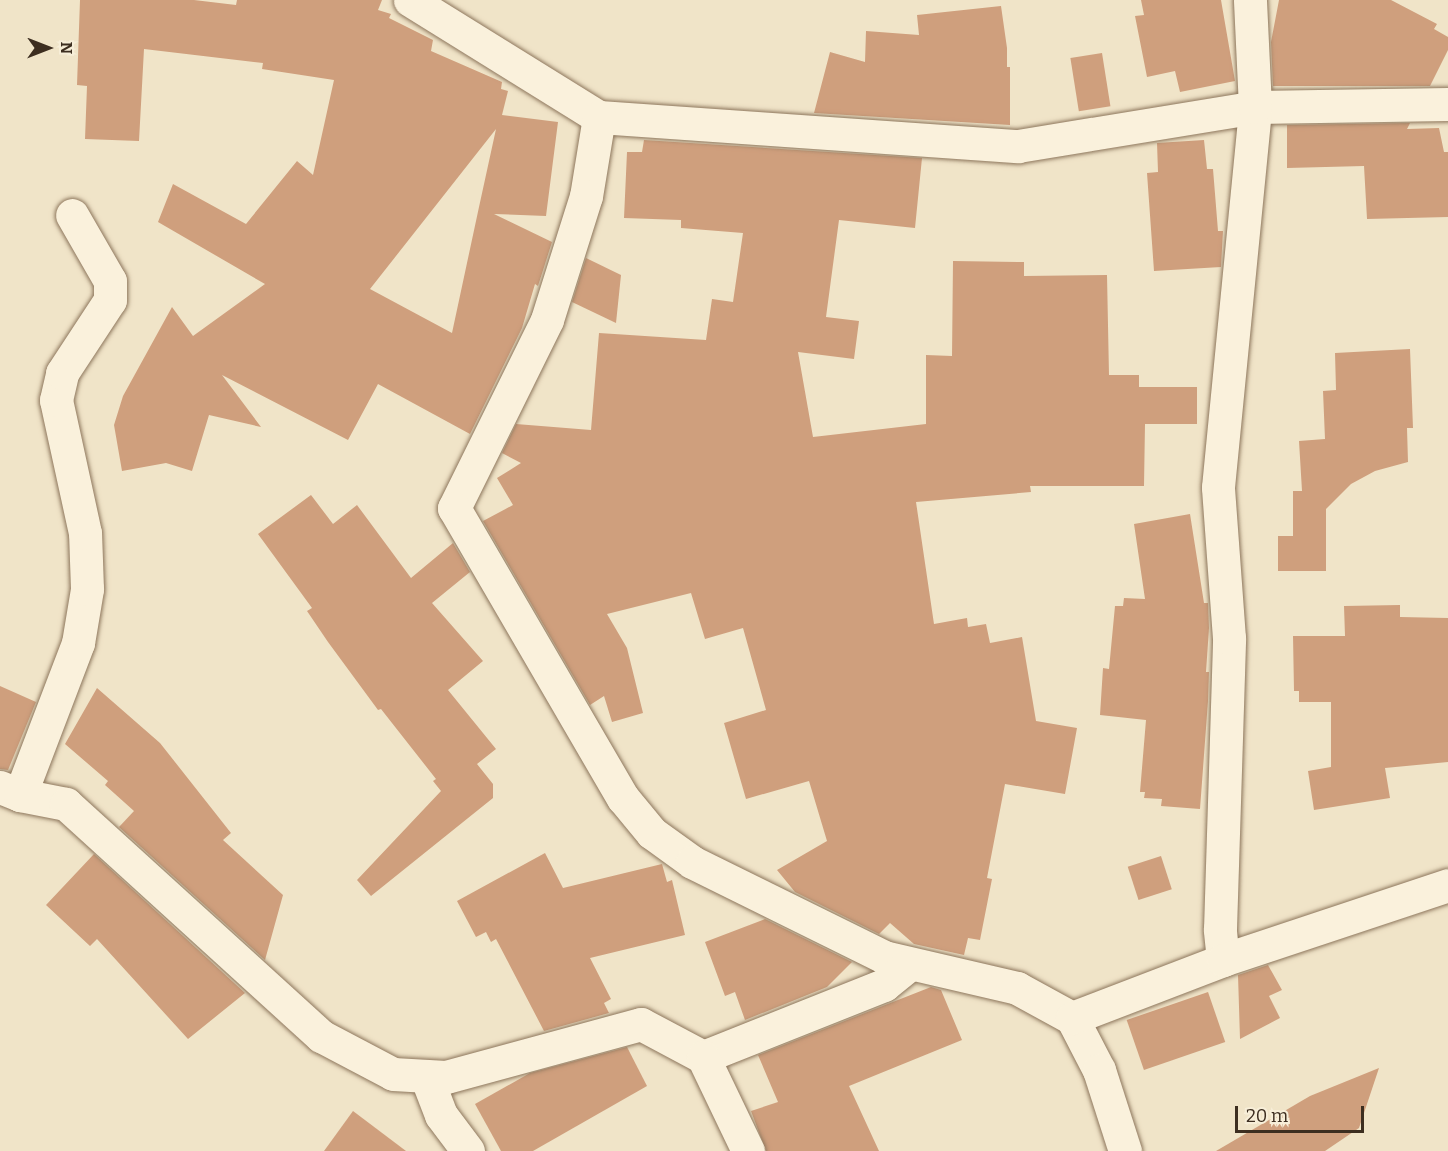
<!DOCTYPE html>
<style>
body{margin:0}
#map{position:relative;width:1448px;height:1151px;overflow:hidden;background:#f0e4c8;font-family:Bitter,serif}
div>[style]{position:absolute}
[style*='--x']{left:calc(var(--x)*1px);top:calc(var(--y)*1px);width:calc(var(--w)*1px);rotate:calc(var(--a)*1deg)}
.building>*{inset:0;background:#cf9f7d;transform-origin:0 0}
.roads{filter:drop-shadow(0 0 2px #8d765c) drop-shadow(0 0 2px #8d765c)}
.minor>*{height:33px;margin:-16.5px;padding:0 16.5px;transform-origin:16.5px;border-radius:16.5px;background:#faf1dc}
span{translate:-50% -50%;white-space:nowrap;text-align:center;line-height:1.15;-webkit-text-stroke:5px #f7eed8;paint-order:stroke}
.north{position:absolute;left:18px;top:18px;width:60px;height:60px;-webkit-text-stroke:4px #f7eed8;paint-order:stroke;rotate:90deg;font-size:16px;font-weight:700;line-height:24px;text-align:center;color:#3d2e20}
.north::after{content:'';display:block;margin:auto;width:21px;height:27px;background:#3d2e20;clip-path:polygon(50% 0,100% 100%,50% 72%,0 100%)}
.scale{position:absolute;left:1235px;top:1106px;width:129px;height:27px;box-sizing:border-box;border:3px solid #3d2e20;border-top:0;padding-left:8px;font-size:18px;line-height:21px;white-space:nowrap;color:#3d2e20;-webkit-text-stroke:4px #f7eed8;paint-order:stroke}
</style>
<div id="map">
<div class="building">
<div style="clip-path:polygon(evenodd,80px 0,194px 0,236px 5px,237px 0,382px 0,378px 10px,391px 14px,389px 18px,433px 40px,431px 51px,502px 82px,501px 89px,508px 91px,502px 115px,558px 122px,546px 216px,494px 214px,552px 242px,538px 286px,535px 284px,522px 328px,470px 434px,378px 384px,348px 440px,222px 375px,261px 427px,209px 415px,192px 471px,166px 463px,122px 471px,114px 425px,123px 396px,172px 307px,193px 336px,265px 284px,158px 222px,173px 184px,246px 224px,297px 161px,313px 175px,334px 80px,262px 69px,263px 63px,144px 49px,139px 141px,85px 139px,87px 86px,77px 85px,80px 0,496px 129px,479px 207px,452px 333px,370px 289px,496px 129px)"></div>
<div style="clip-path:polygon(1141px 0,1221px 0,1235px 81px,1180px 92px,1175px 71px,1147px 77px,1135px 16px,1144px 15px)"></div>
<div style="clip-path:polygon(1279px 0,1391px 0,1437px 24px,1434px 29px,1448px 37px,1448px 50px,1430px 86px,1273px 86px,1271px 42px)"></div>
<div style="clip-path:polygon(1001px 6px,1007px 48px,1007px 67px,1010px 67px,1010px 125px,814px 113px,830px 52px,865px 62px,866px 31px,919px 35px,917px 15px)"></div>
<div style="left:1102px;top:53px;width:54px;height:32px;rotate:81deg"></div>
<div style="clip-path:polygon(1410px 123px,1407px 129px,1439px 128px,1444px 152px,1448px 152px,1448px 217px,1367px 219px,1364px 166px,1287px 168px,1287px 125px)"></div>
<div style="clip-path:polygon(644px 140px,922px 158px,915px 228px,839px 220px,826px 317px,859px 321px,854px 359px,798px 352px,813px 437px,926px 424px,926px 355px,952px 356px,953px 261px,1024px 262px,1024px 276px,1107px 275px,1109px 375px,1139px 375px,1139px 387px,1197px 387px,1197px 424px,1145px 424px,1144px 486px,1030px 486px,1031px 492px,916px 502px,934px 624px,967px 618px,968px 627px,986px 624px,990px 643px,1022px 637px,1036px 721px,1077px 728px,1065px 794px,1005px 784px,987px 878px,992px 879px,980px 940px,968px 938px,964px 955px,914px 944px,890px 923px,879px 934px,795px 892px,777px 870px,827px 841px,809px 781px,746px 799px,724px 723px,766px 710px,743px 628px,705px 639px,691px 593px,607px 614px,627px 648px,643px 713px,612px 722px,604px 696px,590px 705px,483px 521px,513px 505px,497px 478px,521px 463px,502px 453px,516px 424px,591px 430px,599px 333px,706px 340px,712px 299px,733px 302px,743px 233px,681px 228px,681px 220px,624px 218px,627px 152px,642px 152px)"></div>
<div style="clip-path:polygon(1204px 140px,1207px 169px,1213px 169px,1218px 231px,1223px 231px,1221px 267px,1154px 271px,1147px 173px,1158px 172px,1157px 143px)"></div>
<div style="clip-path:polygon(586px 258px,621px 275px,616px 323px,572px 302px)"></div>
<div style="clip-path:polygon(1410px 349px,1413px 428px,1407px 428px,1408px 462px,1375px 471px,1351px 484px,1326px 509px,1326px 571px,1278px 571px,1278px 536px,1293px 536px,1293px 491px,1302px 491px,1299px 441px,1325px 439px,1323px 391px,1336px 390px,1335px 353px)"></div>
<div style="clip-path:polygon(311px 495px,333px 524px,357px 505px,411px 578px,453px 543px,470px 572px,432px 603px,483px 661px,448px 690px,496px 749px,477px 764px,493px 784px,493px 798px,371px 896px,357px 880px,441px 791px,433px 781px,436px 779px,381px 709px,378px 710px,328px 642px,307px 611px,312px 608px,258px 534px)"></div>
<div style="clip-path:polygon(1190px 514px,1204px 603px,1208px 603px,1209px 628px,1206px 672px,1209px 672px,1208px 701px,1200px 809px,1161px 806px,1162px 799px,1144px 798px,1145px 792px,1140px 792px,1146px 720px,1100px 715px,1103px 668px,1109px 669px,1115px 606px,1123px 606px,1124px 598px,1145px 599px,1134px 524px)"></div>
<div style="clip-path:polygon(1400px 605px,1400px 617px,1448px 618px,1448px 762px,1385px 768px,1390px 798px,1314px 810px,1308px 771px,1331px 767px,1331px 702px,1299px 702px,1299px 691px,1294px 691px,1293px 636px,1345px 636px,1344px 606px)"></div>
<div style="clip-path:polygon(0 686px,36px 702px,8px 770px,0 769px)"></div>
<div style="clip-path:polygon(97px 688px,160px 743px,231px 833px,223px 840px,283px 895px,265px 960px,119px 827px,134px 811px,105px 785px,108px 781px,65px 744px)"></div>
<div style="clip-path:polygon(545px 853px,563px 888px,662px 864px,667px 882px,672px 880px,685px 935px,590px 958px,611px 999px,604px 1003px,609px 1013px,544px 1031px,496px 939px,491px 942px,486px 932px,476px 937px,457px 901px)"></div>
<div style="clip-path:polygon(94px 854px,245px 993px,188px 1039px,97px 939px,90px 946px,46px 905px)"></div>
<div style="left:1161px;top:856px;width:35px;height:35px;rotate:72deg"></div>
<div style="clip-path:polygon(765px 919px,852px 962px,827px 987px,745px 1020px,735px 992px,725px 996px,705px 942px)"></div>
<div style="clip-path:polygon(1268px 965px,1282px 990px,1269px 996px,1280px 1018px,1240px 1039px,1238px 975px)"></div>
<div style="clip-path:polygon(931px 987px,941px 990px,962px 1040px,849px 1086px,879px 1151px,766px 1151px,751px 1111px,778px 1102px,758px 1055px)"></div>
<div style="left:1208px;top:992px;width:53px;height:86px;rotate:71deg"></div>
<div style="clip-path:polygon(627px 1047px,647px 1086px,533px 1151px,501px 1151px,475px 1104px,530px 1073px)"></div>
<div style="clip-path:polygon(1379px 1068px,1359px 1128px,1325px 1151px,1216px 1151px,1310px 1096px)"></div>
<div style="clip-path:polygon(353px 1111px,406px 1151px,324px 1151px)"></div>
</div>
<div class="roads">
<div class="minor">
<div style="--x:410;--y:0;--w:222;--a:31.8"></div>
<div style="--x:599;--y:117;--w:420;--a:4"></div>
<div style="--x:1018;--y:146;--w:240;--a:-9.3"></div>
<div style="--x:1255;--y:107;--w:193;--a:-0.9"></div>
<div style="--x:599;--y:117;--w:80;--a:99.3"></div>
<div style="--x:586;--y:196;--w:130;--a:107.5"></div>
<div style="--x:547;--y:320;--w:210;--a:116.3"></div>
<div style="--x:454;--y:508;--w:336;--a:59.8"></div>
<div style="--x:623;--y:798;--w:45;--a:50.4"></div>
<div style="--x:652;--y:833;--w:49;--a:35.9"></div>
<div style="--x:692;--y:862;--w:214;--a:26.3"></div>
<div style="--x:884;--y:957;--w:137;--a:13.1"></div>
<div style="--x:1017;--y:988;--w:63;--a:28.6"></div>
<div style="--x:1072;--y:1018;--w:59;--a:62.6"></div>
<div style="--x:1099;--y:1070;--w:85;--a:72.2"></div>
<div style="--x:0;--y:787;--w:22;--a:22"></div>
<div style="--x:20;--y:795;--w:47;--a:11.1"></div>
<div style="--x:66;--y:804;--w:345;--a:42.3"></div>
<div style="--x:321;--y:1036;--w:81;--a:27.8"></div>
<div style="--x:393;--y:1074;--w:53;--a:3.2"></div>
<div style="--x:446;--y:1077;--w:202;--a:-15.2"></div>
<div style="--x:641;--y:1024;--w:70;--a:28"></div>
<div style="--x:703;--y:1057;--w:195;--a:-21.7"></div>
<div style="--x:884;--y:985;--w:33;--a:-39"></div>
<div style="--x:20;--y:795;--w:163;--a:-69.1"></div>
<div style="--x:78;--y:643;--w:55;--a:-80.5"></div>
<div style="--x:87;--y:589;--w:56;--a:-92"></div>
<div style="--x:85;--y:533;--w:136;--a:-102.3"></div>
<div style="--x:56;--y:400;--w:28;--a:-77"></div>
<div style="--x:62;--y:373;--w:87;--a:-56.7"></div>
<div style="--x:110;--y:300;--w:19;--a:-90"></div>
<div style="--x:110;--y:281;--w:76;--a:-119.9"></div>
<div style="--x:1223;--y:960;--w:31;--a:-96"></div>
<div style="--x:1220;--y:929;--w:291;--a:-88.2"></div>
<div style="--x:1229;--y:638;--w:151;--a:-94.2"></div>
<div style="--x:1218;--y:487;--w:382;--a:-84.4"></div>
<div style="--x:1255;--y:107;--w:107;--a:-92.7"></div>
<div style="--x:1072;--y:1018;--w:162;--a:-21"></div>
<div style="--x:1223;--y:960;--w:237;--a:-18.4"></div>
<div style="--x:703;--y:1057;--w:104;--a:64.4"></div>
<div style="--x:426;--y:1076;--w:42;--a:69"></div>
<div style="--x:441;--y:1115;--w:45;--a:53.1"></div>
</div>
</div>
<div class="north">N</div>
<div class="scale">20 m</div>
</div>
